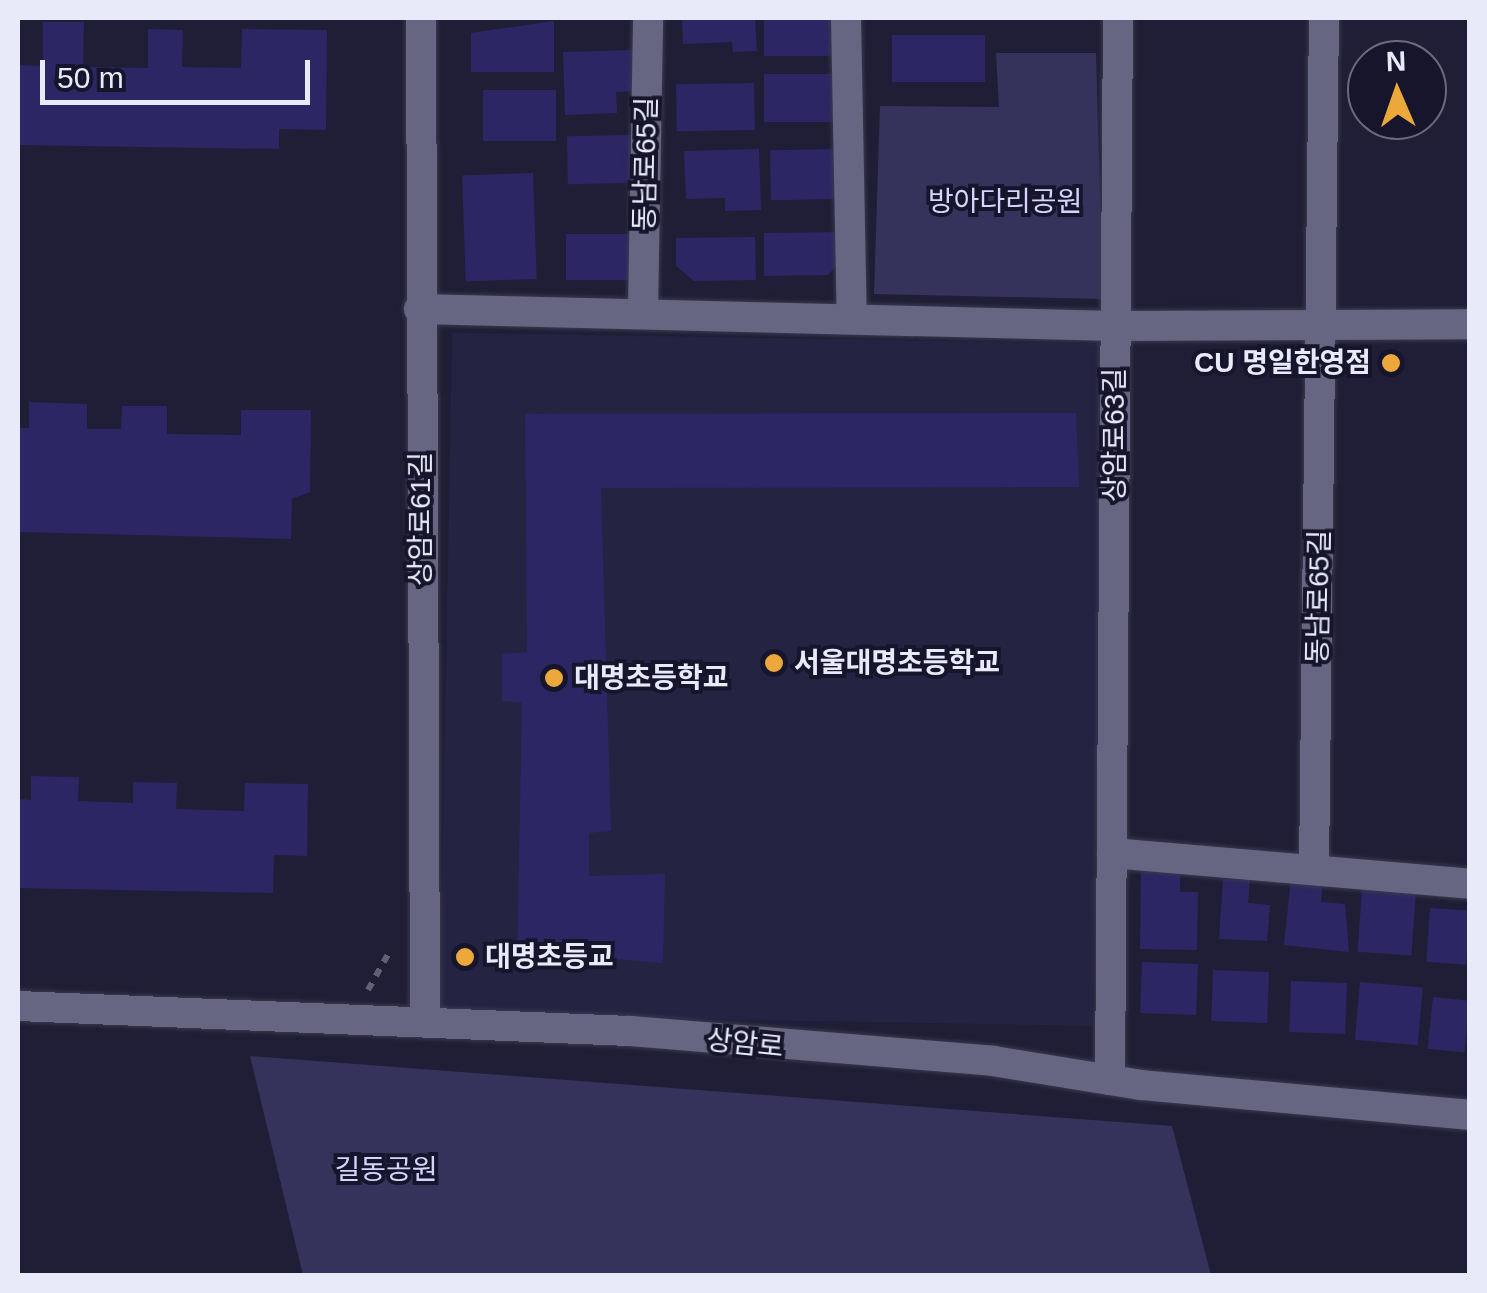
<!DOCTYPE html>
<meta charset="utf-8">
<style>
body{margin:0}
#map{position:relative;width:1487px;height:1293px;overflow:hidden;background:#1f1e36;font-family:Arial,"Noto Sans KR",sans-serif}
div>[style]{position:absolute}
[style*='--x']{left:calc(var(--x)*1px);top:calc(var(--y)*1px);width:calc(var(--w)*1px);rotate:calc(var(--a)*1deg)}
.built>*{inset:0;background:#252342;transform-origin:0 0}
.green>*{inset:0;background:#35335b}
.building>*{inset:0;background:#2d2664;transform-origin:0 0}
.path>*{height:6px;margin-top:-3px;transform-origin:0;background:repeating-linear-gradient(90deg,#616076 0 8px,transparent 0 16px)}
.roads{filter:drop-shadow(0 0 2px #3a394d) drop-shadow(0 0 2px #3a394d)}
.minor>*{height:30px;margin:-15px;padding:0 15px;transform-origin:15px;border-radius:15px;background:#666683}
.dots>*{width:28px;height:28px;translate:-50% -50%;box-sizing:border-box;border:5px solid #16152c;border-radius:50%}
span{translate:-50% -50%;white-space:nowrap;text-align:center;line-height:1.15;-webkit-text-stroke:8px #16152c;paint-order:stroke}
.street-label{font-size:28px;color:#e8e9f9}
.park-label{font-size:28px;color:#d4d4fc}
.poi-label{font-size:28px;color:#e8e9f9;font-weight:700}
.right{translate:-100% -50%;text-align:right}
.left{translate:0 -50%;text-align:left}
.frame{position:absolute;inset:0;border:20px solid #e8e9f9;pointer-events:none}
.north{position:absolute;left:1347px;top:40px;width:100px;height:100px;box-sizing:border-box;background:#16152c;border:2px solid #6a6a7e;border-radius:50%;rotate:358deg;font-size:28px;font-weight:700;line-height:40px;text-align:center;color:#e8e9f9}
.north::after{content:'';display:block;margin:auto;width:35px;height:45px;background:#eda83c;clip-path:polygon(50% 0,100% 100%,50% 72%,0 100%)}
.scale{position:absolute;left:40px;top:60px;width:270px;height:45px;box-sizing:border-box;border:5px solid #e8e9f9;border-top:0;padding-left:12px;font-size:30px;line-height:35px;white-space:nowrap;color:#e8e9f9;-webkit-text-stroke:8px #16152c;paint-order:stroke}
</style>
<div id="map">
<div class="built">
<div style="left:1104px;top:344px;width:682px;height:652px;rotate:91deg"></div>
</div>
<div class="green">
<div style="clip-path:polygon(996px 53px,1096px 53px,1103px 299px,874px 294px,880px 106px,999px 107px)"></div>
<div style="clip-path:polygon(250px 1056px,1172px 1126px,1211px 1275px,303px 1275px)"></div>
</div>
<div class="building">
<div style="clip-path:polygon(682px 18px,755px 18px,757px 51px,733px 52px,732px 42px,683px 44px)"></div>
<div style="left:764px;top:18px;width:67px;height:38px"></div>
<div style="clip-path:polygon(554px 21px,554px 72px,471px 72px,471px 33px)"></div>
<div style="clip-path:polygon(43px 22px,84px 22px,83px 67px,148px 68px,148px 29px,183px 30px,182px 67px,241px 68px,242px 29px,327px 30px,326px 130px,279px 129px,279px 149px,18px 145px,18px 65px,43px 66px)"></div>
<div style="left:985px;top:35px;width:47px;height:93px;rotate:90deg"></div>
<div style="clip-path:polygon(637px 50px,638px 91px,616px 92px,617px 113px,565px 115px,563px 52px)"></div>
<div style="left:842px;top:74px;width:48px;height:78px;rotate:90deg"></div>
<div style="left:754px;top:83px;width:47px;height:78px;rotate:89deg"></div>
<div style="left:556px;top:90px;width:51px;height:73px;rotate:90deg"></div>
<div style="left:634px;top:135px;width:48px;height:67px;rotate:89deg"></div>
<div style="clip-path:polygon(759px 149px,761px 210px,725px 211px,725px 198px,686px 199px,684px 151px)"></div>
<div style="left:839px;top:149px;width:50px;height:69px;rotate:89deg"></div>
<div style="left:533px;top:173px;width:106px;height:71px;rotate:88deg"></div>
<div style="clip-path:polygon(841px 232px,842px 259px,828px 275px,764px 276px,764px 233px)"></div>
<div style="left:566px;top:234px;width:70px;height:46px"></div>
<div style="clip-path:polygon(755px 237px,756px 280px,694px 281px,676px 266px,676px 238px)"></div>
<div style="clip-path:polygon(29px 402px,87px 404px,87px 429px,121px 429px,122px 406px,167px 406px,167px 434px,241px 435px,241px 410px,311px 410px,310px 492px,292px 499px,291px 539px,18px 532px,18px 428px,29px 428px)"></div>
<div style="clip-path:polygon(1076px 413px,1079px 487px,601px 488px,611px 831px,589px 833px,589px 876px,665px 874px,663px 963px,572px 955px,567px 962px,517px 962px,522px 703px,502px 701px,502px 654px,527px 652px,525px 414px)"></div>
<div style="clip-path:polygon(31px 776px,79px 777px,78px 801px,133px 803px,133px 782px,177px 783px,176px 809px,244px 811px,245px 783px,308px 784px,307px 856px,274px 855px,273px 893px,18px 888px,18px 799px,31px 800px)"></div>
<div style="clip-path:polygon(1141px 870px,1180px 871px,1180px 892px,1198px 892px,1197px 950px,1140px 949px)"></div>
<div style="clip-path:polygon(1291px 878px,1323px 881px,1321px 902px,1345px 904px,1349px 952px,1284px 945px)"></div>
<div style="clip-path:polygon(1223px 879px,1250px 880px,1248px 903px,1270px 905px,1267px 941px,1219px 939px)"></div>
<div style="left:1362px;top:888px;width:54px;height:64px;rotate:4deg"></div>
<div style="left:1430px;top:908px;width:40px;height:54px;rotate:4deg"></div>
<div style="left:1142px;top:962px;width:56px;height:51px;rotate:2deg"></div>
<div style="left:1213px;top:970px;width:56px;height:51px;rotate:2deg"></div>
<div style="left:1291px;top:981px;width:56px;height:51px;rotate:2deg"></div>
<div style="left:1360px;top:982px;width:63px;height:58px;rotate:5deg"></div>
<div style="left:1433px;top:997px;width:37px;height:52px;rotate:6deg"></div>
</div>
<div class="path">
<div style="--x:368;--y:990;--w:47;--a:-60.7"></div>
</div>
<div class="roads">
<div class="minor">
<div style="--x:421;--y:18;--w:1003;--a:89.77"></div>
<div style="--x:846;--y:18;--w:300;--a:88.9"></div>
<div style="--x:419;--y:309;--w:697;--a:1.4"></div>
<div style="--x:1116;--y:326;--w:354;--a:-0.3"></div>
<div style="--x:643;--y:311;--w:293;--a:-89"></div>
<div style="--x:1112;--y:853;--w:359;--a:4.9"></div>
<div style="--x:1314;--y:870;--w:852;--a:-89.33"></div>
<div style="--x:18;--y:1006;--w:613;--a:2.34"></div>
<div style="--x:630;--y:1031;--w:364;--a:4.7"></div>
<div style="--x:993;--y:1061;--w:150;--a:9.2"></div>
<div style="--x:1141;--y:1085;--w:330;--a:5.2"></div>
<div style="--x:1110;--y:1080;--w:1062;--a:-89.57"></div>
</div>
</div>
<div class="dots">
<div style="left:1391px;top:363px;background:#eda83c"></div>
<div style="left:774px;top:663px;background:#eda83c"></div>
<div style="left:554px;top:678px;background:#eda83c"></div>
<div style="left:465px;top:957px;background:#eda83c"></div>
</div>
<div class="street-label">
<span style="left:646px;top:164px;rotate:-89deg">동남로65길</span>
<span style="left:1115px;top:435px;rotate:-90deg">상암로63길</span>
<span style="left:421px;top:519px;rotate:-90deg">상암로61길</span>
<span style="left:1319px;top:597px;rotate:-89deg">동남로65길</span>
<span style="left:745px;top:1044px;rotate:6deg">상암로</span>
</div>
<div class="park-label">
<span style="left:1005px;top:202px">방아다리공원</span>
<span style="left:386px;top:1170px">길동공원</span>
</div>
<div class="poi-label">
<span class="right" style="left:1371px;top:363px">CU 명일한영점</span>
<span class="left" style="left:794px;top:663px">서울대명초등학교</span>
<span class="left" style="left:574px;top:678px">대명초등학교</span>
<span class="left" style="left:485px;top:957px">대명초등교</span>
</div>
<div class="frame"></div>
<div class="north">N</div>
<div class="scale">50 m</div>
</div>
